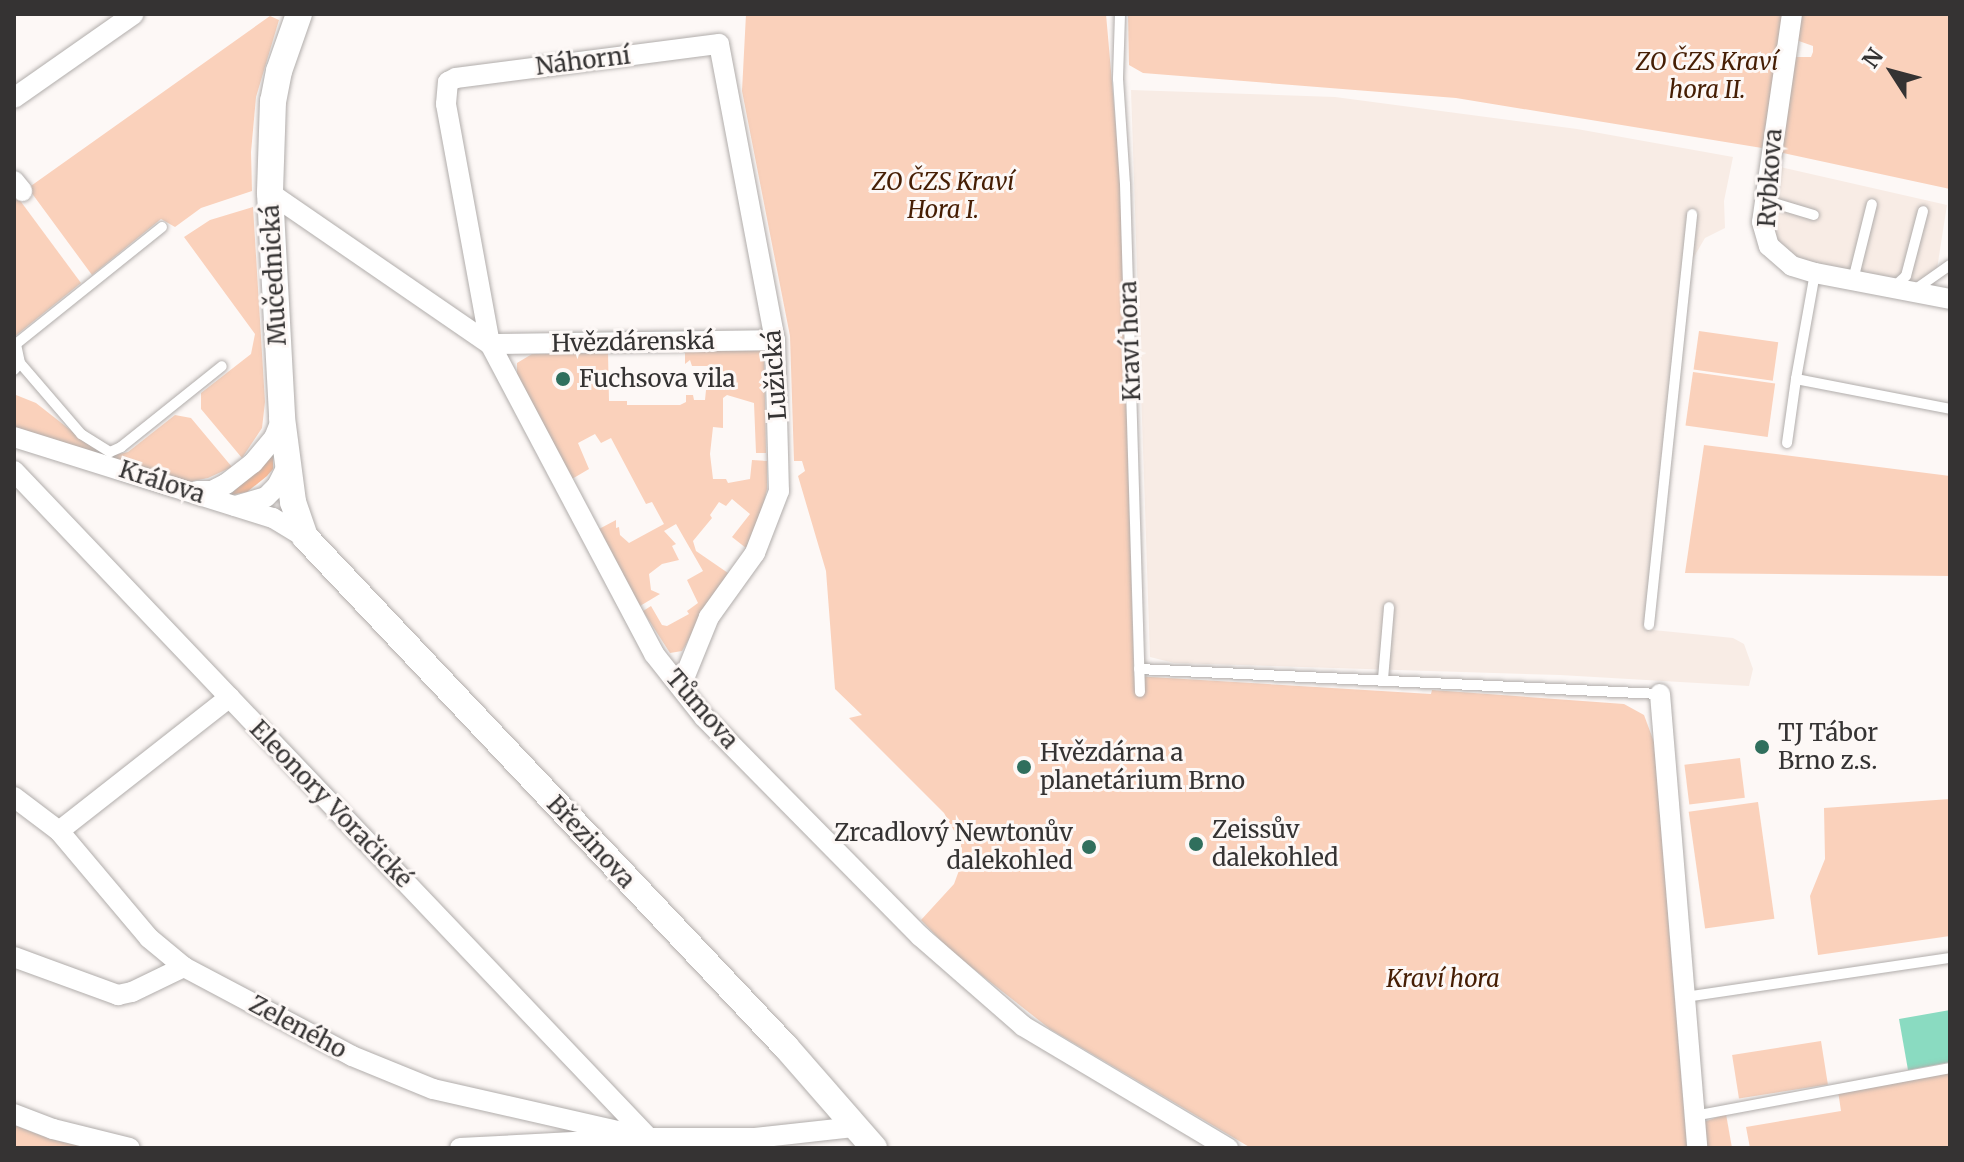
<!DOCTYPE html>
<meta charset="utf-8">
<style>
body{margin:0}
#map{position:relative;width:1964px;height:1162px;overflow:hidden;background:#fdf8f6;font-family:Merriweather,serif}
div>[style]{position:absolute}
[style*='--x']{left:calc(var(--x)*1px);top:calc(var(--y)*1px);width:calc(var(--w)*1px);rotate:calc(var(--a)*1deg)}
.built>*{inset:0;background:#f8ece5}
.green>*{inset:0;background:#fad1bb;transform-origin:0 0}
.forest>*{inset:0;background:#faba97}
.water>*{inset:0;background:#8adbc1}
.roads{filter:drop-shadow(0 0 2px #b1adab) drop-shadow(0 0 2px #b1adab)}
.service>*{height:10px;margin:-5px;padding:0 5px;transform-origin:5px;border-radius:5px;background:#fff}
.minor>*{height:20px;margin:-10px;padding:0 10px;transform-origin:10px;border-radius:10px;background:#fff}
.tertiary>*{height:26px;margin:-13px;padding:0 13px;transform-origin:13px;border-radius:13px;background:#fff}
.dots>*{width:22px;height:22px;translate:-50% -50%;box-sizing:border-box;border:4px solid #fdf8f6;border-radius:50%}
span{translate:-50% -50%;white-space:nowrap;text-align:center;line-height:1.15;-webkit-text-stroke:6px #fdf8f6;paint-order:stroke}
.street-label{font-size:24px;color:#353333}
.park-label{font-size:24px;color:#461e04;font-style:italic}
.poi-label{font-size:24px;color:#353333}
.left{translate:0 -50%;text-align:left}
.right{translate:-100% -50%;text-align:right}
.frame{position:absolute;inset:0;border:16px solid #353333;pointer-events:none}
.north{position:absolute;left:1852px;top:32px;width:80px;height:80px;-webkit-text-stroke:6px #fdf8f6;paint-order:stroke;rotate:306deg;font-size:22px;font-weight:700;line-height:32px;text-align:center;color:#353333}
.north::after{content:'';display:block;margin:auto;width:28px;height:36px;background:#353333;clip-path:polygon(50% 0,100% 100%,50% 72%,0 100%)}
</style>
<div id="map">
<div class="built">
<div style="clip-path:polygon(1131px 90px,1335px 97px,1577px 129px,1733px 157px,1724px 201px,1725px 228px,1705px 238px,1691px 262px,1653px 630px,1733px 638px,1744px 644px,1753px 669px,1749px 686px,1560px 675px,1174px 663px,1150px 657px)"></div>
<div style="clip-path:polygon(1776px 166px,1947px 205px,1934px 288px,1807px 265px,1790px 257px,1770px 233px)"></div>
</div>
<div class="green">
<div style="clip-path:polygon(746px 14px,1106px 14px,1120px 174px,1134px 676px,1431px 694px,1432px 690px,1624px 704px,1644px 715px,1654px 742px,1687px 1148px,1251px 1148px,1050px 1029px,952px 952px,921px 920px,954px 884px,961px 865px,961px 843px,944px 813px,849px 718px,862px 715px,835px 689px,826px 571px,798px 476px,805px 471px,802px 461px,794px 461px,790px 336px,742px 91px)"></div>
<div style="clip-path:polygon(1128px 14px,1784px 14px,1762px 148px,1456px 98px,1143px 73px,1129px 65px)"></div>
<div style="clip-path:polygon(1800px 14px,1950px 14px,1950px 189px,1783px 153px,1779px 148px,1793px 57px,1811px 57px,1813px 52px,1813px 46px,1796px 40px)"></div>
<div style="clip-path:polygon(270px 16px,279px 20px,256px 97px,251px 152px,252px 191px,201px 208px,175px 227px,161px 219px,92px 275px,28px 188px)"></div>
<div style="clip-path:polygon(16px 195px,81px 283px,14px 337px,14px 197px)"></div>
<div style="clip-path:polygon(253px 207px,265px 402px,262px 428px,242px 458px,201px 409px,201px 393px,251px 354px,255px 334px,184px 237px,210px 220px)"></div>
<div style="left:1699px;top:331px;width:80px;height:39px;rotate:8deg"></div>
<div style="clip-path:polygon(764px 350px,766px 453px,756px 453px,754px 403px,727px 395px,723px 398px,723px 428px,713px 427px,710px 454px,713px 479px,726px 479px,728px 483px,750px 479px,752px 460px,767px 461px,767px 489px,761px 515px,746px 548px,732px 537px,750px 514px,732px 499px,726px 506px,719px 502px,710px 515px,712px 518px,693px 541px,696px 551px,728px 573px,682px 651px,670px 653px,643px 611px,651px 606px,662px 625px,667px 626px,689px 614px,687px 611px,698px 603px,687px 580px,703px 571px,676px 524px,664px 531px,676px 544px,672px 546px,679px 560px,662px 564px,649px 574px,651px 590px,660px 594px,640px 606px,599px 529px,616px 520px,616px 528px,619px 527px,620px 535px,629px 543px,664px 524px,652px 502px,646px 504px,611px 438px,601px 443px,595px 434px,578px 443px,589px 469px,572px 479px,517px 375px,517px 363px,532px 354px,608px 353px,609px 401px,627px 401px,627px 405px,680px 405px,686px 402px,686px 395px,693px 395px,694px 400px,705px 400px,706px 390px,715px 389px,715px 366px,692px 366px,690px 360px,685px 364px,685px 351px)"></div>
<div style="left:1693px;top:372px;width:83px;height:54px;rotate:8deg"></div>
<div style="clip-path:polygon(16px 395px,36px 403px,92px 447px,114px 455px,128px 452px,175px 415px,191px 418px,232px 467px,208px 478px,188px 482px,14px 428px)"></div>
<div style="clip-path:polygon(1704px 445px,1950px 476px,1950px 576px,1685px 573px)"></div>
<div style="left:1740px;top:758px;width:40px;height:56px;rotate:83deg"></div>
<div style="clip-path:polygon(1950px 799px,1950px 936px,1818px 955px,1810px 896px,1825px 859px,1824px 808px)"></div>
<div style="left:1758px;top:802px;width:118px;height:70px;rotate:82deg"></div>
<div style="left:1821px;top:1041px;width:44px;height:90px;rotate:81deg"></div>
<div style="clip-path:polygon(1950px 1071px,1950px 1148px,1750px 1148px,1746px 1127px,1841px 1111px,1838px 1091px)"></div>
<div style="clip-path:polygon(1726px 1114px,1732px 1148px,1706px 1148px,1704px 1122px)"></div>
<div style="clip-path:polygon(14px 1125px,50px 1139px,88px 1148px,14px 1148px)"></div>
</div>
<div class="forest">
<div style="clip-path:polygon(273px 454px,273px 469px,267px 476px,247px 492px,230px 495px)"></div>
</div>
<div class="water">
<div style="clip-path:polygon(1950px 1010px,1950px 1062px,1908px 1070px,1899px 1019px)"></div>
</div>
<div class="roads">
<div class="service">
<div style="--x:1120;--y:14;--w:65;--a:91.8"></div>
<div style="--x:1118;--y:79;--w:105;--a:86.2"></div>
<div style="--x:1125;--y:184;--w:508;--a:88.31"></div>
<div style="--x:1764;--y:200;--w:52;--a:16.7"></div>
<div style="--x:1815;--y:273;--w:108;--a:100.2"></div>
<div style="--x:1796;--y:379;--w:157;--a:11"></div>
<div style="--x:1853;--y:280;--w:78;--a:-76"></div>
<div style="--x:1894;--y:287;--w:16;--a:-43"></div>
<div style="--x:1906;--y:276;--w:67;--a:-75.3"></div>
<div style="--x:1913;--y:291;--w:45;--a:-35.1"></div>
<div style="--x:20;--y:363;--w:19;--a:-102"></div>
<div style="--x:16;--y:344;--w:187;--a:-38.7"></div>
<div style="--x:14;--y:370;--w:9;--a:-49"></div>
<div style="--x:20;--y:363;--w:94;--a:49.3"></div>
<div style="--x:81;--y:434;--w:34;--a:32"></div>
<div style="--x:110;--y:452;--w:12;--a:-24"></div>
<div style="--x:121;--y:447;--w:129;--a:-38.7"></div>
<div style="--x:1787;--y:443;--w:65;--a:-82"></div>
<div style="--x:1649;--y:625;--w:413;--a:-84"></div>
<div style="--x:1139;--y:669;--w:522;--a:2.75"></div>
<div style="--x:1383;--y:679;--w:72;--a:-85.2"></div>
<div style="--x:1685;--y:997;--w:268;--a:-8.4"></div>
<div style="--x:1694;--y:1116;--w:260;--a:-10.6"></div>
</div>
<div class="minor">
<div style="--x:1792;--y:14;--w:210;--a:98.2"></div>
<div style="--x:1762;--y:222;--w:25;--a:74"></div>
<div style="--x:1769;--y:246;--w:30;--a:41"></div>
<div style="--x:1792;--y:266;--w:24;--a:17"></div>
<div style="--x:1815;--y:273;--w:137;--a:10.9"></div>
<div style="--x:14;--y:98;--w:146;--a:-35"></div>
<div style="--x:14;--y:181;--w:13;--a:51"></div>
<div style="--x:270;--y:193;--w:267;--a:34.5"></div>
<div style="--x:490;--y:344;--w:351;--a:62.1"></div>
<div style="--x:654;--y:654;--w:80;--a:51.6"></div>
<div style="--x:704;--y:717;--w:308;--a:45.4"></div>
<div style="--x:920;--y:936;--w:137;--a:41.1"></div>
<div style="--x:1023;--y:1026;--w:239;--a:30.8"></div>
<div style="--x:490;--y:344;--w:244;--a:-100.4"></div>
<div style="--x:446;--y:104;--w:22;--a:-85"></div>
<div style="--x:448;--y:82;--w:9;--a:-27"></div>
<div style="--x:456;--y:78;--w:265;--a:-7.4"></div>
<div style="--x:719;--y:44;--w:301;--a:79.3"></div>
<div style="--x:775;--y:340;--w:151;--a:88.5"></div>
<div style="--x:779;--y:491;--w:66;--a:111.2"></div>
<div style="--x:755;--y:553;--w:79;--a:125.7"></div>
<div style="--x:709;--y:617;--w:74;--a:112.1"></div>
<div style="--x:490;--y:344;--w:285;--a:-0.8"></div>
<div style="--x:14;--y:437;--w:271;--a:17.4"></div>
<div style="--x:273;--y:518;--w:37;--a:31"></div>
<div style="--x:14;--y:471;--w:921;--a:46.41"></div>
<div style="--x:197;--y:491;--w:15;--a:0"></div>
<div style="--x:212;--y:491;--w:16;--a:-27"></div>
<div style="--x:226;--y:484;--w:34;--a:-38"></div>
<div style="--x:253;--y:463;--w:33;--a:-50"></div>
<div style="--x:274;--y:438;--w:22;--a:-68"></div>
<div style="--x:235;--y:506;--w:32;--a:-16"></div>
<div style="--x:266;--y:497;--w:16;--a:-45"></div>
<div style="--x:277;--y:486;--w:22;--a:-63"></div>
<div style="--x:1660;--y:694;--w:456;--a:85.3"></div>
<div style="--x:14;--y:797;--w:56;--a:37.1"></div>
<div style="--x:59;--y:831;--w:140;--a:49.9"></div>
<div style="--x:149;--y:938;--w:45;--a:39.6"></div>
<div style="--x:184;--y:967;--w:190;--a:27.9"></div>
<div style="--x:352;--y:1056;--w:87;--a:22.2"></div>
<div style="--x:433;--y:1089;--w:221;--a:12.8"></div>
<div style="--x:59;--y:831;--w:217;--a:-38.1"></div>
<div style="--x:14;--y:957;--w:111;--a:20.1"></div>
<div style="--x:118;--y:995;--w:14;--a:-12"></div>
<div style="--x:132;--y:992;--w:58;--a:-25.7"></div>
<div style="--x:14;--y:1114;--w:42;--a:21"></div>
<div style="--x:53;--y:1129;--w:79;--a:13.9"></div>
<div style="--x:460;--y:1148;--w:189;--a:-3"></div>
<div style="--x:649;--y:1138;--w:106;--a:0"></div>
<div style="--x:755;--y:1138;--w:101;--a:-6.3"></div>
</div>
<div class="tertiary">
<div style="--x:299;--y:14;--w:60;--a:109.3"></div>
<div style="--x:279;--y:71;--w:31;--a:101"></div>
<div style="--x:273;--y:101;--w:92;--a:91.9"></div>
<div style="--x:270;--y:193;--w:225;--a:86.9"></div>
<div style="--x:282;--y:418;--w:85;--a:82.5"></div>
<div style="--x:293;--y:502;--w:37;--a:71"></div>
<div style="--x:305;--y:537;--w:701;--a:46.68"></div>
<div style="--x:786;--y:1047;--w:134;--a:48.9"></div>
</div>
</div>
<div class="dots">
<div style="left:563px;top:379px;background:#306f5d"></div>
<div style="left:1762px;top:747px;background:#306f5d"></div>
<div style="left:1024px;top:767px;background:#306f5d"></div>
<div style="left:1196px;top:844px;background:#306f5d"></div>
<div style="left:1089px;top:847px;background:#306f5d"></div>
</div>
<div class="street-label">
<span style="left:583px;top:61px;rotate:-7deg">Náhorní</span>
<span style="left:1770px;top:178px;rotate:-86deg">Rybkova</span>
<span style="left:274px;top:275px;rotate:-93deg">Mučednická</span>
<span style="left:1130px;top:341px;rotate:-92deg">Kraví hora</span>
<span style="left:633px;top:342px;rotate:-1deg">Hvězdárenská</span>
<span style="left:775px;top:375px;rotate:-94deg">Lužická</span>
<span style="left:162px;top:482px;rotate:18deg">Králova</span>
<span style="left:702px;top:709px;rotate:49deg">Tůmova</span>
<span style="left:331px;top:804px;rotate:46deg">Eleonory Voračické</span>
<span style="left:591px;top:842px;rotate:47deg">Březinova</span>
<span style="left:298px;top:1027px;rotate:28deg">Zeleného</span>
</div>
<div class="park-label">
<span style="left:1707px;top:76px">ZO ČZS Kraví<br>hora II.</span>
<span style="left:943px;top:196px">ZO ČZS Kraví<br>Hora I.</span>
<span style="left:1443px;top:979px">Kraví hora</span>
</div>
<div class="poi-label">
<span class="left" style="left:579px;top:379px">Fuchsova vila</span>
<span class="left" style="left:1778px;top:747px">TJ Tábor<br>Brno z.s.</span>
<span class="left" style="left:1040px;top:767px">Hvězdárna a<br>planetárium Brno</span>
<span class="left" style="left:1212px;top:844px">Zeissův<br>dalekohled</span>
<span class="right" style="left:1073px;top:847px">Zrcadlový Newtonův<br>dalekohled</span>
</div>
<div class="frame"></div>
<div class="north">N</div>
</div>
